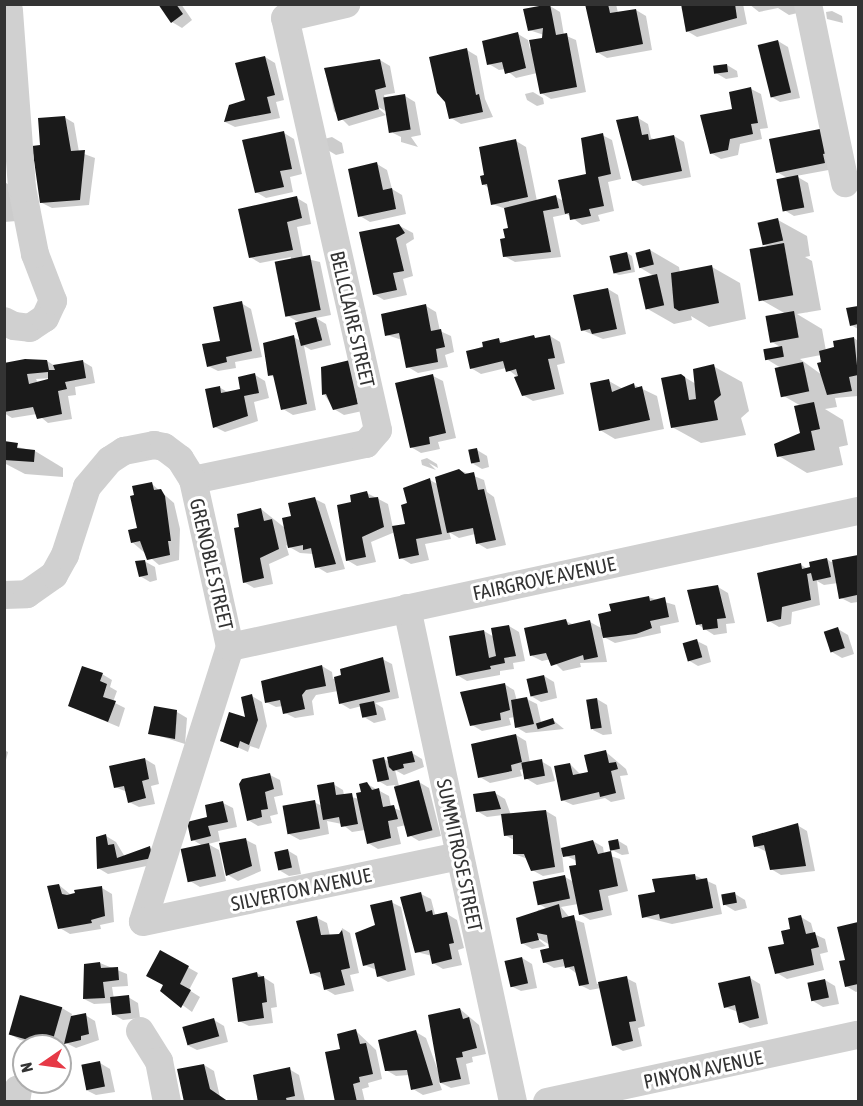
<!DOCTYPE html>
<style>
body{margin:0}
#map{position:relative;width:863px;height:1106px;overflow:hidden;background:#fff;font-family:"Asap Condensed",sans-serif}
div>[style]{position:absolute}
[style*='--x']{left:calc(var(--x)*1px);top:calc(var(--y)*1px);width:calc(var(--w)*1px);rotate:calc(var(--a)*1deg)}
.shadow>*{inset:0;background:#0003}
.building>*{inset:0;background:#1a1a1a;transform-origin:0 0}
.minor>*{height:28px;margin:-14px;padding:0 14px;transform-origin:14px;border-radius:14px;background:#d0d0d0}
span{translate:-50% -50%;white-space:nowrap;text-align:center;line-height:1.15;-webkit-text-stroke:6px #fff;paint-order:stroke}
.street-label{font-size:20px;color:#333}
.frame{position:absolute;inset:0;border:6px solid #333;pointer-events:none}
.north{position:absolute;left:12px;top:1034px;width:60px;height:60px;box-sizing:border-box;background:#fff;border:2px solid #adadad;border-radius:50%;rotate:257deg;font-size:16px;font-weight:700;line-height:24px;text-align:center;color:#333}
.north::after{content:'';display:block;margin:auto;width:21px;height:27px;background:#e63946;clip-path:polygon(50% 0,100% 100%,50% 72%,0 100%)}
</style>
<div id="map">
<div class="shadow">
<div style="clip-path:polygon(160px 4px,181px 4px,192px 20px,182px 28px,172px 22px)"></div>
<div style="clip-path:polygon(586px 4px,616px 4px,618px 13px,636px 10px,646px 16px,652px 50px,607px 58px,597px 52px)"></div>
<div style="clip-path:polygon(682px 4px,743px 4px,747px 24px,697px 37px,687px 31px)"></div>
<div style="clip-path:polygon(749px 4px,805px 4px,806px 11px,789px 15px,778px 8px,759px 12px)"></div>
<div style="clip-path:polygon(550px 6px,560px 12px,564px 35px,576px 40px,586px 92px,551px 99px,541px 93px,537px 73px,516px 78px,505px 69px,499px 70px,489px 64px,518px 34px,528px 40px,530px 49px,543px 39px,544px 35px,529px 30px)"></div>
<div style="clip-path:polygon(832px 11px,842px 16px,843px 23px,827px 19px,826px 12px)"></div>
<div style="clip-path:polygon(778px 41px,788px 47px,800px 98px,780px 102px,770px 96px)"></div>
<div style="clip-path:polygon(467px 50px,477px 56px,485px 99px,493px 117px,461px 124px,451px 118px)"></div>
<div style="clip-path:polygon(265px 57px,275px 63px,284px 100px,276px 102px,280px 118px,235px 127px,225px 122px,230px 106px,247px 101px)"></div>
<div style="clip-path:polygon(380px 60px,390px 66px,395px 93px,384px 95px,385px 100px,405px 96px,415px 102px,421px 135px,411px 137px,418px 147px,401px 142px,401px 137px,393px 133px,389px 113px,373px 104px,386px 115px,349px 126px,334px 111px,325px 69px)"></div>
<div style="clip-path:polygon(727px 65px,737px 71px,738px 77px,726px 79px,716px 73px)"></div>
<div style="clip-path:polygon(751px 89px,761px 94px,768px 128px,760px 129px,762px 139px,740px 144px,738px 155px,721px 159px,711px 153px,734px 110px)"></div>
<div style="clip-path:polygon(533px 92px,543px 98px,544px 104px,537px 106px,527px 100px,525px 94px)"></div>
<div style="clip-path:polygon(64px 117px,74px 123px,79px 152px,95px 158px,89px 205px,52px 208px,42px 203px,42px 146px)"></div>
<div style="clip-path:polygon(638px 118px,648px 124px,651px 138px,656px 140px,674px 136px,684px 142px,691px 177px,643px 186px,633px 180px)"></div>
<div style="clip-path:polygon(829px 129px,834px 169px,796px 176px,808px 183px,814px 212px,794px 216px,784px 210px,789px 179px,777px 172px)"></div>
<div style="clip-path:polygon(284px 133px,294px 139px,302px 174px,290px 177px,293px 192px,266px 198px,256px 192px)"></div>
<div style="clip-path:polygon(602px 135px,612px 140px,621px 179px,608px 182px,614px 211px,598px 215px,600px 221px,582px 225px,567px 214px,553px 217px,561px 257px,515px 262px,504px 256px,510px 229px,506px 209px,492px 204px,489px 188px,483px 184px,486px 176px,516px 141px,526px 147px,537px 201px,556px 197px,564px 201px,588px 175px)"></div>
<div style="clip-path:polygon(332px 137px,342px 143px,344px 153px,336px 155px,326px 149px,324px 139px)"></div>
<div style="clip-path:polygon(377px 164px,387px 170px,392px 189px,402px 195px,406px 214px,370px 222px,360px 216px)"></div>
<div style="clip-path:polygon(4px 182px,14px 187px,17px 221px,4px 222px)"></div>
<div style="clip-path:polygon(297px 198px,307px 204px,311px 224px,297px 227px,303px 258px,320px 262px,331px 315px,316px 318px,326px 324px,331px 345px,311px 350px,304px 346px,316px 410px,293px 415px,283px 409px,276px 378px,270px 375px,293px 337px,301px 341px,300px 323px,288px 316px,291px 257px,260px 263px,250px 257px)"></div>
<div style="clip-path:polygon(evenodd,778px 220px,807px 236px,810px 256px,805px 257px,812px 261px,821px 310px,797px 314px,822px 329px,826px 351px,854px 338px,858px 341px,858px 396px,835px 398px,837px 407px,825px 409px,843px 420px,848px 445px,839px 447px,843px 465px,807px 473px,779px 456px,801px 434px,801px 406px,782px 395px,781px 368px,768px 360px,782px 348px,772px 342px,786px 314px,760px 299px,770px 248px,762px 243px,778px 220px,821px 355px,822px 375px,800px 359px,821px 355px)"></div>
<div style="clip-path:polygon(398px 225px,413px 233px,414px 239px,406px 244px,413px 276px,403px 279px,407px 295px,384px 300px,374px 294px)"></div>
<div style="clip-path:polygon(650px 250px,679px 267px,680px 273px,712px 267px,740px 283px,746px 319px,709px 327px,691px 316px,692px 320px,674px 324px,646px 308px,654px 276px,639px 267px)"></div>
<div style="clip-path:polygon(627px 253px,632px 256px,635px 272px,619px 275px,614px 273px)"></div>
<div style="clip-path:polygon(608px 289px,618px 295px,626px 334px,603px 339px,582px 330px)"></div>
<div style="clip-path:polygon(241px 303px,251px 309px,262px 357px,235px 362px,236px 368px,218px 371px,208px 366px)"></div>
<div style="clip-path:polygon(426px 306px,436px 312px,440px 331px,451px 336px,454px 352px,445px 355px,448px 367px,418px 373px,408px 367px,402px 340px,387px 335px)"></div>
<div style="clip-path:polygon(858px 307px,858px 329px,851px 325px,848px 309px)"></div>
<div style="clip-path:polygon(550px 336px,560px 342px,565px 363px,557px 365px,564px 394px,533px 401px,523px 395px,519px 378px,506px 368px,481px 374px,471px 368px,468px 352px,499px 340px,506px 344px)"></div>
<div style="clip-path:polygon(evenodd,47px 361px,55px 366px,82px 361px,92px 367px,95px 383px,75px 387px,76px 395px,68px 396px,72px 419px,48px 423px,37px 414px,12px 418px,4px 413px,4px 365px,47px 361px,52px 378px,38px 383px,36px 379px,52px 378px)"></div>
<div style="clip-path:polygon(713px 366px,742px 382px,749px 411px,741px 418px,746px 435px,701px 443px,672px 427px,681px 375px,696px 384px)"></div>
<div style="clip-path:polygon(323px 368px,367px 410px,344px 415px,334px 409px,324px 394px)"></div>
<div style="clip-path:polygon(255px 375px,265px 381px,269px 398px,254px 402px,258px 421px,225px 432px,215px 427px,219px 387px,229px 393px,242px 390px)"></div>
<div style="clip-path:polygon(433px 376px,443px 381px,456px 438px,438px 442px,440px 449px,421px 453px,411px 447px)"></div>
<div style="clip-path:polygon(609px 381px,623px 389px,634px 385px,657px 396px,664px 429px,615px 439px,600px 430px)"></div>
<div style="clip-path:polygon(4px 444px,35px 451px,63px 468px,63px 477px,25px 474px,4px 463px)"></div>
<div style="clip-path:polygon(477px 450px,487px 456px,489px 467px,482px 469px,472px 463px)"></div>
<div style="clip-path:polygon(427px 458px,437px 464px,438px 468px,429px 463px,436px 470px,422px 465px,421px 460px)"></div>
<div style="clip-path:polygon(459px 470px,484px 480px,487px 492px,494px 497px,506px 545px,487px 549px,477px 543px,475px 534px,459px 538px,449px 532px,451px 539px,425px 544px,429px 560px,411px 564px,401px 558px,395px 532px,371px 542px,376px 562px,357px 566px,347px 560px,353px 504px,367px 493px,388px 504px,393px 528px,407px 525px,408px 503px,430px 480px,439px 485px)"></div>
<div style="clip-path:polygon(152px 484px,174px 503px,180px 529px,179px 560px,159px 565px,132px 542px)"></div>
<div style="clip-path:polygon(315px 499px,325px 504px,345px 569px,327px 573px,317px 567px,314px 554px,300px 553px,286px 545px,289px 555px,269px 564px,273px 584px,254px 588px,244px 582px,241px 528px,261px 509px,285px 528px)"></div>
<div style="clip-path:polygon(858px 556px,858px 602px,851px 603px,841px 598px,838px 583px,824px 585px,817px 581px,820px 605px,792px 612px,791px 624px,779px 627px,769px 621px,801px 565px,808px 569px,827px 559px,831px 562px)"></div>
<div style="clip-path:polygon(144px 561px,155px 567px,157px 580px,150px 582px,140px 576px)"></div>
<div style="clip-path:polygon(718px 587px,728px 593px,735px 623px,726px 624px,727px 633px,714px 635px,697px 624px,689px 591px)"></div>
<div style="clip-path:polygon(648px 597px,675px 605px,679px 622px,660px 626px,661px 633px,615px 643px,602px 636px,607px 662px,580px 663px,581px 667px,563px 671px,551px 659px,542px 661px,532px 656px,566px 621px,574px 625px,590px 622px,603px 629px,612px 612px)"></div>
<div style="clip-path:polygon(509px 626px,519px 632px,525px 661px,513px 663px,514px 669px,500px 671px,500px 675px,467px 681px,457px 675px,484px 631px,494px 637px)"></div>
<div style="clip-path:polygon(838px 629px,848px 635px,854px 654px,842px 658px,832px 652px)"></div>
<div style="clip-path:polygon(697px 641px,707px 646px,711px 662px,698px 666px,688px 660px)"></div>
<div style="clip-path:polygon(382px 659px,392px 664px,399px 698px,375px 703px,383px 708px,386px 720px,374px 723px,364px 717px,362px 706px,350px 709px,340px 703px,338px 691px,316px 695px,312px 701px,314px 715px,295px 718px,285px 713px,283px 706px,276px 707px,266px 702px,322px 666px,332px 672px,333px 679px)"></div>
<div style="clip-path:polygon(102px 674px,112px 680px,110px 687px,117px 691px,113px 702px,125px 708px,119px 727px,69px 706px)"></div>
<div style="clip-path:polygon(544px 676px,554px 682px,557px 698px,541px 702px,531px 696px)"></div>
<div style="clip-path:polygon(504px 684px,514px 690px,517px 701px,527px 699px,537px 704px,541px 722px,553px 720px,564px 729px,526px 733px,516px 727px,515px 717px,509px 718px,511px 725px,482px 731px,472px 725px)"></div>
<div style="clip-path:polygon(252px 696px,262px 702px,267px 726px,259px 749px,250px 746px,248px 752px,222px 740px,247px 720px)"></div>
<div style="clip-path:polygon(597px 699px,607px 705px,612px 734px,603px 735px,593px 730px)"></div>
<div style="clip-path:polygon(177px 712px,187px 718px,185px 744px,150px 733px)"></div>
<div style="clip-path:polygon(516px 735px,526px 741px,530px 763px,541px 761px,551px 767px,555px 781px,537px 785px,527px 779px,524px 769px,520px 770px,522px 776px,490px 783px,480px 777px)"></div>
<div style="clip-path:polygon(4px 750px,8px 752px,4px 768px)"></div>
<div style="clip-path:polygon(606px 752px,626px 769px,628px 775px,620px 776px,625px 799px,611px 802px,605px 798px,573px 805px,562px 800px,570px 764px,581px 775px,590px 773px)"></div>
<div style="clip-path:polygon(412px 753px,422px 759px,424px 767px,404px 775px,395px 770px,399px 786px,419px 782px,429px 788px,441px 836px,419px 841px,409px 835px,406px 825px,397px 827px,401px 844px,378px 849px,368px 843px,365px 830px,352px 832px,342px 824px,327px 821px,329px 834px,300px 840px,289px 834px,314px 802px,322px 806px,333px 784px,343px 790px,344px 795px,359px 799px,367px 784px,389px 796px,391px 807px,404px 812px,395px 785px,387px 786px,377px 780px,384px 759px,391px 763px)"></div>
<div style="clip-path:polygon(145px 759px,155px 765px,159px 784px,151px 786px,155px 804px,139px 807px,129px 802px,127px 792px,115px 787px)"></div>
<div style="clip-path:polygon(270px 775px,280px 780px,283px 795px,274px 797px,278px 814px,270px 816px,272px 823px,258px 826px,248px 820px)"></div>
<div style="clip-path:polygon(495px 793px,505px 799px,511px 815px,546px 811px,556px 817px,561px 850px,593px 841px,603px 847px,604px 854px,620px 859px,628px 891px,608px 896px,612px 915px,590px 920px,580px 914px,578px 904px,561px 907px,570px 918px,584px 923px,597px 984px,626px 978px,636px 983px,645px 1026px,638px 1028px,642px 1046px,623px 1051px,613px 1045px,601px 988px,590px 990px,580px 985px,576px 973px,566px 966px,554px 968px,544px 962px,550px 945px,533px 935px,546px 946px,532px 949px,522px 943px,538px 910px,546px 908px,539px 904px,565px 877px,574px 882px,577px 861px,562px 854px,564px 872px,543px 876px,532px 870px,528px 859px,514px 854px,514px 840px,505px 835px,503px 815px,487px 817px,477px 811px)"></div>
<div style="clip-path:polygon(223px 803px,233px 808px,237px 827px,218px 831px,220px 841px,208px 844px,219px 850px,226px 881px,200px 887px,190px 881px,203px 846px,193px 840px)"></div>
<div style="clip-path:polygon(797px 825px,807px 831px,815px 871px,781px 875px,771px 869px,767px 852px,755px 846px)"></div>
<div style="clip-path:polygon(106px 836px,116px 842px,125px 857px,150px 848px,160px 854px,161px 863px,108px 874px,98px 868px)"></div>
<div style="clip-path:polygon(246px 840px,256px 845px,261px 871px,238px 881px,228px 875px)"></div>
<div style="clip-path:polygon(617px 840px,627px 846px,629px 854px,622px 855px,612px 850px)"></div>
<div style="clip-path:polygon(287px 850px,297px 856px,301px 874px,289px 876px,279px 870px)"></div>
<div style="clip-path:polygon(694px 875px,716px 885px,722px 914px,672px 924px,644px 917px,657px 893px)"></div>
<div style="clip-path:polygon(59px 885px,70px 894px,102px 888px,112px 894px,114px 922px,100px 925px,101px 929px,70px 934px,60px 928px)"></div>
<div style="clip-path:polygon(421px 894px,431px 899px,435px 914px,447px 914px,457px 920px,464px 948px,458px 950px,462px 965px,443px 969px,433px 963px,432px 956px,417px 952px)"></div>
<div style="clip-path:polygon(735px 894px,745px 900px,747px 908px,735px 911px,725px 905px)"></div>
<div style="clip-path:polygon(391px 902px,401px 907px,415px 975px,388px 982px,378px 976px,377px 970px,364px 965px,377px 926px)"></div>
<div style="clip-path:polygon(801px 917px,811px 923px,814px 934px,825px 939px,828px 952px,820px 954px,824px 970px,787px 979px,777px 973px)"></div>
<div style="clip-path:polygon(317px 918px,327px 923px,330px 936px,341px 935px,342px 928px,350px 933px,359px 973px,350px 975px,354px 991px,335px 995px,325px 989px,323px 979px,311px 973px)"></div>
<div style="clip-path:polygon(858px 925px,858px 991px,856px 992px,846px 986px,846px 961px,839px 928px)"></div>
<div style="clip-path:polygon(161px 952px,198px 973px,189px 990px,200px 997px,192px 1012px,162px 990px,165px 985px)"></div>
<div style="clip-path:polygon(522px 958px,532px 964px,537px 988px,521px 991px,511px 986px)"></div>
<div style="clip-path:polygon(100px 963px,127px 974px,128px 986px,112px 987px,114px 999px,128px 997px,138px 1003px,140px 1018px,123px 1020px,113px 1014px,112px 1003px,94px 1004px,84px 999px)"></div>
<div style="clip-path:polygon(257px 973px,274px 984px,277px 1007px,271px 1008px,273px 1023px,249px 1026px,239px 1021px)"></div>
<div style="clip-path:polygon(750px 978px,760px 984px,768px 1024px,750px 1028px,740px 1022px,738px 1012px,725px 1007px)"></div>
<div style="clip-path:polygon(825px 980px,835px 986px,839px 1004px,823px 1007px,813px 1001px)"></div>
<div style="clip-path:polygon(21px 997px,62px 1008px,72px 1014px,71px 1017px,85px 1015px,95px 1021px,99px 1040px,76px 1048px,64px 1042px,62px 1051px,60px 1046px,20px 1040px,10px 1034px)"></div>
<div style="clip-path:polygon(460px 1009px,479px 1025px,486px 1054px,472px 1057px,473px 1062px,466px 1064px,470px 1084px,451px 1088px,439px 1082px,442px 1090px,423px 1095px,413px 1089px,409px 1075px,396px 1076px,386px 1070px,416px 1032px,426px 1038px,440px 1076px)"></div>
<div style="clip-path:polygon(214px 1020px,224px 1026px,228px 1042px,197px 1050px,187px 1045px)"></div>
<div style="clip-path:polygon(356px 1031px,376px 1050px,382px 1079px,368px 1083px,369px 1087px,362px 1089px,365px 1102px,337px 1102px,342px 1050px)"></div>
<div style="clip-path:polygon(100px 1063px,110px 1069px,115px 1092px,96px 1095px,86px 1090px)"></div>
<div style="clip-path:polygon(204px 1065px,214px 1071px,220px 1097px,179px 1070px)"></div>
<div style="clip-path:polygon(289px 1069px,299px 1075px,305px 1101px,258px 1102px,255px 1076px)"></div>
</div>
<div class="building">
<div style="clip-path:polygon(158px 4px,176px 4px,183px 14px,171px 23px)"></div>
<div style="clip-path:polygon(550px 4px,556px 35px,567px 33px,577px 87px,540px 94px,529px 40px,542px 38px,543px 28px,528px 31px,523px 9px)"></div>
<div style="clip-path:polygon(585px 4px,608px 4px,610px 13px,636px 9px,643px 44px,596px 53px)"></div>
<div style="clip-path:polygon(681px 4px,735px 4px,737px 18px,686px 32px)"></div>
<div style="clip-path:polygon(518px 32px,526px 68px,505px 74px,502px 62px,487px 65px,482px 41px)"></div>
<div style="left:778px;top:40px;width:54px;height:21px;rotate:76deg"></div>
<div style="clip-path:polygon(467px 48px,476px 95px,479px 94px,483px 112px,449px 119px,445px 102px,437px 93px,429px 57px)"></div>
<div style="clip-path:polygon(265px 56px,275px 95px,267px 97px,271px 113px,224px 122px,229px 105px,245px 100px,235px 63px)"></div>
<div style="clip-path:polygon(380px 59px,386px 87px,375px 90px,379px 109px,338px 121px,324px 68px)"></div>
<div style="left:727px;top:64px;width:8px;height:14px;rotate:83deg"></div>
<div style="clip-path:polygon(751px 87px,758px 123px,751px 124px,753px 134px,730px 139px,728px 150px,710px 154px,700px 115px,732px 109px,729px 92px)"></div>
<div style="left:405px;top:94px;width:36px;height:22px;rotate:81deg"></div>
<div style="clip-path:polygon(65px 116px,71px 151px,85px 150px,80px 200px,40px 203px,32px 146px,40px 145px,38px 118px)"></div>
<div style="clip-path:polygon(638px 116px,642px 135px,648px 134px,649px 140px,674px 135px,682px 171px,632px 181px,616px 120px)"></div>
<div style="clip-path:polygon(830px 127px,834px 152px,823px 154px,825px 163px,776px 173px,769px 139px)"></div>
<div style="clip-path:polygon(284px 131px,292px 169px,280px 171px,284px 187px,255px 193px,242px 140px)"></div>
<div style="clip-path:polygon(603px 133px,611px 174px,598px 177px,604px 206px,589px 209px,591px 216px,570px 220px,569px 213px,565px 214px,558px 180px,586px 174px,581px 138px)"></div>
<div style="clip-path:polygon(516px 139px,528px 197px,491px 205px,487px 184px,482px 185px,480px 176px,484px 175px,479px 147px)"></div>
<div style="clip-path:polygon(377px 162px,383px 190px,392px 188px,396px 209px,358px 217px,348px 169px)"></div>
<div style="left:798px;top:175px;width:33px;height:22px;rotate:79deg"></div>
<div style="clip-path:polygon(556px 195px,559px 208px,543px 211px,551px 252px,503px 257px,500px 239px,505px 238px,503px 229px,508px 228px,504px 208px)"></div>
<div style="clip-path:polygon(297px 196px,302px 218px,287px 222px,293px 250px,249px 258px,238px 209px)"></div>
<div style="left:778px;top:218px;width:23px;height:21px;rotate:77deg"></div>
<div style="clip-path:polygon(399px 224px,405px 233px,396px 238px,404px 271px,393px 273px,397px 290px,373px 295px,359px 232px)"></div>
<div style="left:784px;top:243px;width:53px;height:35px;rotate:80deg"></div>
<div style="left:650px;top:249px;width:16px;height:15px;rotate:76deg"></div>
<div style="left:627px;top:252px;width:18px;height:18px;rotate:77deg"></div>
<div style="left:310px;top:255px;width:56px;height:36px;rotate:79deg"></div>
<div style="clip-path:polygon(712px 265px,719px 303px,679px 311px,674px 308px,671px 273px)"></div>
<div style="left:657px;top:274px;width:32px;height:19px;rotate:77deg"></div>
<div style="clip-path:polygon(608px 288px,617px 329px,592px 334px,590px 329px,581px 331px,573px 295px)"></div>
<div style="clip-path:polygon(242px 301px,252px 351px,226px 357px,227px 362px,207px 367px,202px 344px,220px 341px,213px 307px)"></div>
<div style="clip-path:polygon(426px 304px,431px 331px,441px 329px,445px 347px,436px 349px,438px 362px,406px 368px,399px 333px,385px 336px,381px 314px)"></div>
<div style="clip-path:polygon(858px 306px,858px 324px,850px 326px,846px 308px)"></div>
<div style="left:794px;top:311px;width:27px;height:29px;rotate:80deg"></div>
<div style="left:316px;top:317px;width:24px;height:22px;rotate:75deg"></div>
<div style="clip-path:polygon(294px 335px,307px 404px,281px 410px,273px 375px,268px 376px,263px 343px)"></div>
<div style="clip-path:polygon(534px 335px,535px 338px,550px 335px,555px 358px,548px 359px,555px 389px,522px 396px,514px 377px,518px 376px,516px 369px,506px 372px,503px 361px,470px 369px,466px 351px,483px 347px,482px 342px,499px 338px,500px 343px)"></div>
<div style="clip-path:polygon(854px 337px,858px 375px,849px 377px,852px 391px,827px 395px,817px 363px,821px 362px,819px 351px,834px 347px,833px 341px)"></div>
<div style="left:782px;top:346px;width:11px;height:19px;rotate:80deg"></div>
<div style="clip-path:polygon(evenodd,25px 359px,47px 360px,49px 370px,55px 370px,53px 365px,83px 360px,86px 378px,65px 382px,67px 389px,58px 391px,62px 414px,37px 419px,33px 407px,4px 412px,4px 363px,25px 359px,48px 372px,48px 379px,29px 384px,27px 374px,48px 372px)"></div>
<div style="clip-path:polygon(350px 360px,358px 404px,333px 410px,326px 394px,322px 395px,321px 367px)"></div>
<div style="left:803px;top:362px;width:30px;height:29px;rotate:78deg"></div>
<div style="clip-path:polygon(714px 364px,721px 395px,714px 401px,718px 420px,671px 428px,661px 378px,681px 374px,685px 377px,689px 400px,696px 399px,693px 369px)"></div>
<div style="clip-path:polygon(255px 373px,259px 393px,244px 396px,248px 416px,213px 428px,205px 389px,220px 386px,221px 393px,240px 389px,238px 377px)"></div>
<div style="clip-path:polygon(433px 374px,446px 433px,429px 437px,430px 444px,410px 448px,395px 383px)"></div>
<div style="clip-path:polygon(609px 379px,612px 392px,634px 383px,635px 388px,642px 386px,650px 420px,599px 431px,590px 383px)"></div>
<div style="clip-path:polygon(814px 402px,820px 429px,811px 431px,815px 450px,777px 457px,774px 444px,800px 433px,794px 406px)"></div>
<div style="clip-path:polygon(4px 441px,18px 443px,17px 448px,35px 450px,34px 462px,4px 460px)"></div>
<div style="left:477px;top:448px;width:14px;height:9px;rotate:78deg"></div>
<div style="clip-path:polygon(459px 469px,465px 474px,474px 472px,478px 490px,484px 489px,496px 540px,476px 544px,473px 528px,447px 533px,435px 477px)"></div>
<div style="clip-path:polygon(430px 478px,442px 534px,416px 539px,419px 555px,399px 559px,392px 526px,405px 524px,401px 505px,407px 503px,403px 488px)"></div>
<div style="clip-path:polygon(152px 482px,154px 490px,161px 489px,165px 496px,171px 541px,168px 541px,170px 555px,147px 560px,140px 541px,131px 543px,128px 530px,137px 528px,130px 496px,134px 495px,132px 486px)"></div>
<div style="clip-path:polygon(367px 491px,369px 498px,378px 497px,384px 527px,362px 537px,366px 557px,346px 561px,337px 505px,351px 502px,350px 495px)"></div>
<div style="clip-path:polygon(315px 497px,336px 564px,315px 568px,311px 548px,303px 550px,303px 545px,288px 548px,282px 518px,291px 516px,288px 503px)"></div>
<div style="clip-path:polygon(261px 508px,264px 521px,272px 519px,279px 549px,260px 558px,264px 578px,243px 583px,234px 528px,239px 527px,237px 514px)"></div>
<div style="clip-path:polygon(858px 555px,857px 595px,839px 599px,832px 560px)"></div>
<div style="clip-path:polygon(827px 558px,831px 577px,813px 581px,811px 573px,807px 574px,811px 600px,782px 607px,781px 619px,767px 622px,757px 573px,801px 563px,802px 569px,810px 567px,809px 562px)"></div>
<div style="clip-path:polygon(145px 560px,148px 575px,139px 577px,135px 561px)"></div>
<div style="clip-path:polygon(718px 585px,726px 618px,717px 619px,718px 628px,703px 630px,702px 624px,696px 625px,687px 590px)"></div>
<div style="clip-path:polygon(649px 596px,650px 601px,665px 597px,669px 617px,650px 621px,652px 628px,636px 634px,603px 638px,598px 614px,611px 611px,609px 604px)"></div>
<div style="clip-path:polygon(566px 619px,568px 625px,590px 620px,598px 657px,584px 660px,583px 655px,551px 666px,546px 653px,530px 656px,524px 628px)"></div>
<div style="clip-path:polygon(509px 625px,516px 656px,504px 658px,505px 663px,490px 666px,491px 669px,456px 676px,449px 636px,484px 630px,489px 658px,496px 656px,491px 628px)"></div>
<div style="left:838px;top:627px;width:22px;height:15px;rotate:72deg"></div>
<div style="left:697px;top:639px;width:19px;height:15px;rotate:74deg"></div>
<div style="clip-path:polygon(383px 657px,390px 692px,339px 704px,334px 677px,341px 675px,340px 669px)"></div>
<div style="clip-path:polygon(322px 665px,326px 686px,306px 690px,302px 695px,305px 709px,283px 714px,280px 700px,265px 703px,261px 681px)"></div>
<div style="clip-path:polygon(82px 666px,103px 673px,100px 681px,107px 684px,103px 697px,116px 701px,108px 722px,68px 706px)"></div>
<div style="left:544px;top:675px;width:18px;height:18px;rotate:77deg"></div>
<div style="clip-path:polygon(505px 683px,510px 710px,500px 713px,501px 720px,470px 726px,460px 692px)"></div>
<div style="clip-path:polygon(252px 694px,258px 720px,249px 745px,240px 741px,238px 748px,220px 741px,229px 712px,245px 717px,241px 697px)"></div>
<div style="clip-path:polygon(527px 697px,534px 724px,515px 728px,511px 700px)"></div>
<div style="left:597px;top:698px;width:30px;height:11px;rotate:81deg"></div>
<div style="left:374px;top:701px;width:14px;height:15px;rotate:78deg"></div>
<div style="clip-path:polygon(154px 706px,177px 710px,175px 739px,148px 734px)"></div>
<div style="left:553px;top:718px;width:6px;height:18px;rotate:72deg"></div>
<div style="clip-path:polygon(516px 734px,522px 762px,511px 765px,512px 771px,478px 778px,471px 744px)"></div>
<div style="clip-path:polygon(606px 750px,609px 763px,616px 762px,618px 769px,611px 771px,616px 793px,600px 797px,599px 792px,561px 801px,554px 766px,570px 763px,573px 775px,588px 772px,584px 755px)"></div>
<div style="clip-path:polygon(412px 751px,415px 762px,403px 764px,404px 768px,393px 771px,389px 767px,387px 757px)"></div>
<div style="left:384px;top:757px;width:23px;height:12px;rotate:77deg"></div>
<div style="clip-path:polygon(145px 758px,149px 779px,142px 781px,146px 798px,128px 803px,124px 786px,114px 788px,109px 766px)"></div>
<div style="left:542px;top:759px;width:17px;height:21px;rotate:80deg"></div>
<div style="clip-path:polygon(270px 773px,274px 789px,265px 792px,268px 809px,261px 810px,262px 817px,247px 821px,239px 784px,242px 779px)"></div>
<div style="left:419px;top:780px;width:52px;height:26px;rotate:75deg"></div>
<div style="clip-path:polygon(334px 782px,336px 795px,352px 793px,358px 824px,341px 827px,339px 817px,323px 820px,317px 785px)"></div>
<div style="clip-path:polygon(367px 782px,372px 790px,379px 788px,383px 807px,394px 805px,398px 819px,388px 821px,391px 838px,367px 844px,356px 793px,361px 792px,359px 784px)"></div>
<div style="clip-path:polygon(495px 791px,501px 809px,476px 812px,473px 794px)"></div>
<div style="left:315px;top:800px;width:29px;height:33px;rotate:80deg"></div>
<div style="clip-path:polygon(223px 801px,228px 822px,208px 826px,211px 836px,191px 841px,187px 822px,207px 817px,205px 805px)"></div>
<div style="clip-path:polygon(546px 810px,555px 867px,531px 871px,524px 854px,513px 854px,513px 835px,504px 836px,501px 814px)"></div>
<div style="clip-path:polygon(798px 823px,806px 866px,770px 870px,764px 845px,754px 847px,752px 836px)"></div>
<div style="clip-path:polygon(106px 834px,108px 845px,114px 844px,117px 858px,150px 846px,152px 858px,97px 869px,96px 837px)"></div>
<div style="clip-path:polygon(246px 838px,252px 866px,226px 876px,219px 843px)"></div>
<div style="left:618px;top:839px;width:10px;height:10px;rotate:79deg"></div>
<div style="clip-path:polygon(593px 840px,598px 854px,611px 851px,618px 886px,599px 890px,603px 910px,579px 915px,569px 866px,576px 865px,575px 855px,563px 857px,561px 848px)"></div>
<div style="left:209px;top:843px;width:34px;height:29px;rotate:78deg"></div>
<div style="left:288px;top:849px;width:19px;height:14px;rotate:78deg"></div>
<div style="clip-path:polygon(695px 874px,696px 880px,707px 878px,713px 908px,660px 919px,659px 914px,642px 918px,638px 895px,655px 892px,652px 879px)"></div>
<div style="left:565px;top:875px;width:24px;height:33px;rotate:78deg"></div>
<div style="clip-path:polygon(59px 884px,62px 894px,67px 895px,75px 893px,74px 890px,102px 886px,105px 916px,91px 920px,92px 923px,58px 929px,47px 886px)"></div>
<div style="clip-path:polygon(421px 892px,426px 912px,432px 910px,433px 915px,447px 912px,454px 943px,449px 944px,452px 959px,432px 964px,429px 950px,415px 953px,400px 897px)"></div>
<div style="left:735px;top:892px;width:11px;height:14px;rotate:80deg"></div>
<div style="clip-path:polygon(392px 900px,406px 970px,377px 977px,374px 963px,363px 966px,355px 933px,375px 925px,370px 905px)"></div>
<div style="clip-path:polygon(559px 904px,562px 918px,574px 915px,589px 984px,579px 986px,574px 966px,565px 968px,563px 959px,543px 963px,540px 950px,549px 948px,547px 935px,537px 933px,539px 940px,521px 944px,516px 918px)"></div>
<div style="clip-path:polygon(801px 915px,806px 934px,815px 932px,819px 947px,811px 949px,814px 965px,775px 974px,768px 947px,784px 944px,781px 931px,790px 929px,788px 918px)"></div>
<div style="clip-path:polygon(317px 916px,321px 935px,339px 934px,342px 930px,350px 968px,341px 970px,345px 985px,324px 990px,320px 972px,310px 974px,296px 921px)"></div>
<div style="clip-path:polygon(858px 922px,858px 984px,845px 987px,839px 961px,845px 960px,837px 927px)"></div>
<div style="clip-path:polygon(160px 950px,189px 966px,180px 984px,191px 990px,181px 1008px,160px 991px,163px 985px,146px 976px)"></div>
<div style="left:522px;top:957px;width:27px;height:18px;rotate:77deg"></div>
<div style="clip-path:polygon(100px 962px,101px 968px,118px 967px,119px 980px,103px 982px,105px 998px,83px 999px,84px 964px)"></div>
<div style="clip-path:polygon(257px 972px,258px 977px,264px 976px,267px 1002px,262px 1003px,264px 1018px,238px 1022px,232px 978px)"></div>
<div style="clip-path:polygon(627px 976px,636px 1021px,629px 1022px,633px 1041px,612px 1046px,598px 982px)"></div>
<div style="clip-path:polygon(750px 976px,759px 1018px,739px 1023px,735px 1005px,724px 1008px,718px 983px)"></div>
<div style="left:825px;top:979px;width:19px;height:18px;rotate:78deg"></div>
<div style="left:20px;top:995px;width:44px;height:41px;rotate:16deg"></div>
<div style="left:129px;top:995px;width:18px;height:19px;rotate:84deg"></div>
<div style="clip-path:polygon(460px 1008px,463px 1019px,469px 1017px,477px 1048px,462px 1052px,463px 1057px,456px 1058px,461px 1079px,440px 1083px,428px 1015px)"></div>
<div style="clip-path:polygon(86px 1013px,89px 1034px,81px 1036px,81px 1040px,64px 1044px,71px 1016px)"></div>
<div style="left:214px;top:1018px;width:19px;height:33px;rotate:74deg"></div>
<div style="clip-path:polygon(356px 1029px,360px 1044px,366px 1043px,373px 1074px,359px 1077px,360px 1082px,353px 1084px,357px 1102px,335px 1102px,325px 1052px,340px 1049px,337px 1034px)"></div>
<div style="clip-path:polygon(416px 1030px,433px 1085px,411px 1090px,407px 1070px,385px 1071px,378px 1040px)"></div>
<div style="left:100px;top:1061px;width:26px;height:19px;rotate:79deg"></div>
<div style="clip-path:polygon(204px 1064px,210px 1089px,229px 1102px,184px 1102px,177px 1069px)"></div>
<div style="clip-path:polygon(290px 1067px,295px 1096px,286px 1098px,287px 1102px,258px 1102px,253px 1075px)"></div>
</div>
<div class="minor">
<div style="--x:808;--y:4;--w:183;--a:78.3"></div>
<div style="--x:4;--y:321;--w:11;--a:27"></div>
<div style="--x:14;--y:326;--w:16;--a:7"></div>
<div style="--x:30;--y:328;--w:18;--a:-34"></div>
<div style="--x:45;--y:318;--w:19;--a:-65"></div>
<div style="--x:53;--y:301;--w:50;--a:-111"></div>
<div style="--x:35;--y:254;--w:67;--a:-101.1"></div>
<div style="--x:22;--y:188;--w:179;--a:-94.2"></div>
<div style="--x:193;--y:480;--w:177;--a:-11.8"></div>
<div style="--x:366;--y:444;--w:18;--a:-49"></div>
<div style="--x:378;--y:430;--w:422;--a:-102.7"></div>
<div style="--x:285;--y:18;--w:63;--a:-12.9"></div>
<div style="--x:4;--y:595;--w:23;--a:-2"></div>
<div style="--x:27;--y:594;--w:33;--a:-35"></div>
<div style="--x:54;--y:575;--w:23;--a:-61"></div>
<div style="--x:65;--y:555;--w:71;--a:-72.1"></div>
<div style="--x:87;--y:487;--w:35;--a:-50"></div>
<div style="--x:110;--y:460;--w:17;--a:-33"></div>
<div style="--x:124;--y:451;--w:31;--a:-11"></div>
<div style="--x:154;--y:445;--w:10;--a:11"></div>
<div style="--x:164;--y:447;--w:20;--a:37"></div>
<div style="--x:180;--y:459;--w:25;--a:58"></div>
<div style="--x:193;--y:480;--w:171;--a:77.5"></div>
<div style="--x:230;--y:647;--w:288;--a:107.6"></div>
<div style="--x:143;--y:922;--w:323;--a:-11.8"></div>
<div style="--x:407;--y:608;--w:505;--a:77.89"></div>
<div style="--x:230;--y:647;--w:643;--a:-12.22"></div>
<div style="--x:140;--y:1031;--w:36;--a:58"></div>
<div style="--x:159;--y:1061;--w:42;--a:79"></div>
<div style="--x:16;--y:1102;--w:13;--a:-81"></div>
<div style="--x:547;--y:1102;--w:318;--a:-12.2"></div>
</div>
<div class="street-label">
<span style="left:353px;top:319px;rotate:77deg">BELLCLAIRE STREET</span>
<span style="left:212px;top:564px;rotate:77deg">GRENOBLE STREET</span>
<span style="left:544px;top:578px;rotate:-12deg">FAIRGROVE AVENUE</span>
<span style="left:460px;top:855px;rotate:78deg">SUMMITROSE STREET</span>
<span style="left:301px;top:889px;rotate:-12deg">SILVERTON AVENUE</span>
<span style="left:703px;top:1069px;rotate:-12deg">PINYON AVENUE</span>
</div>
<div class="frame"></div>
<div class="north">N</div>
</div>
